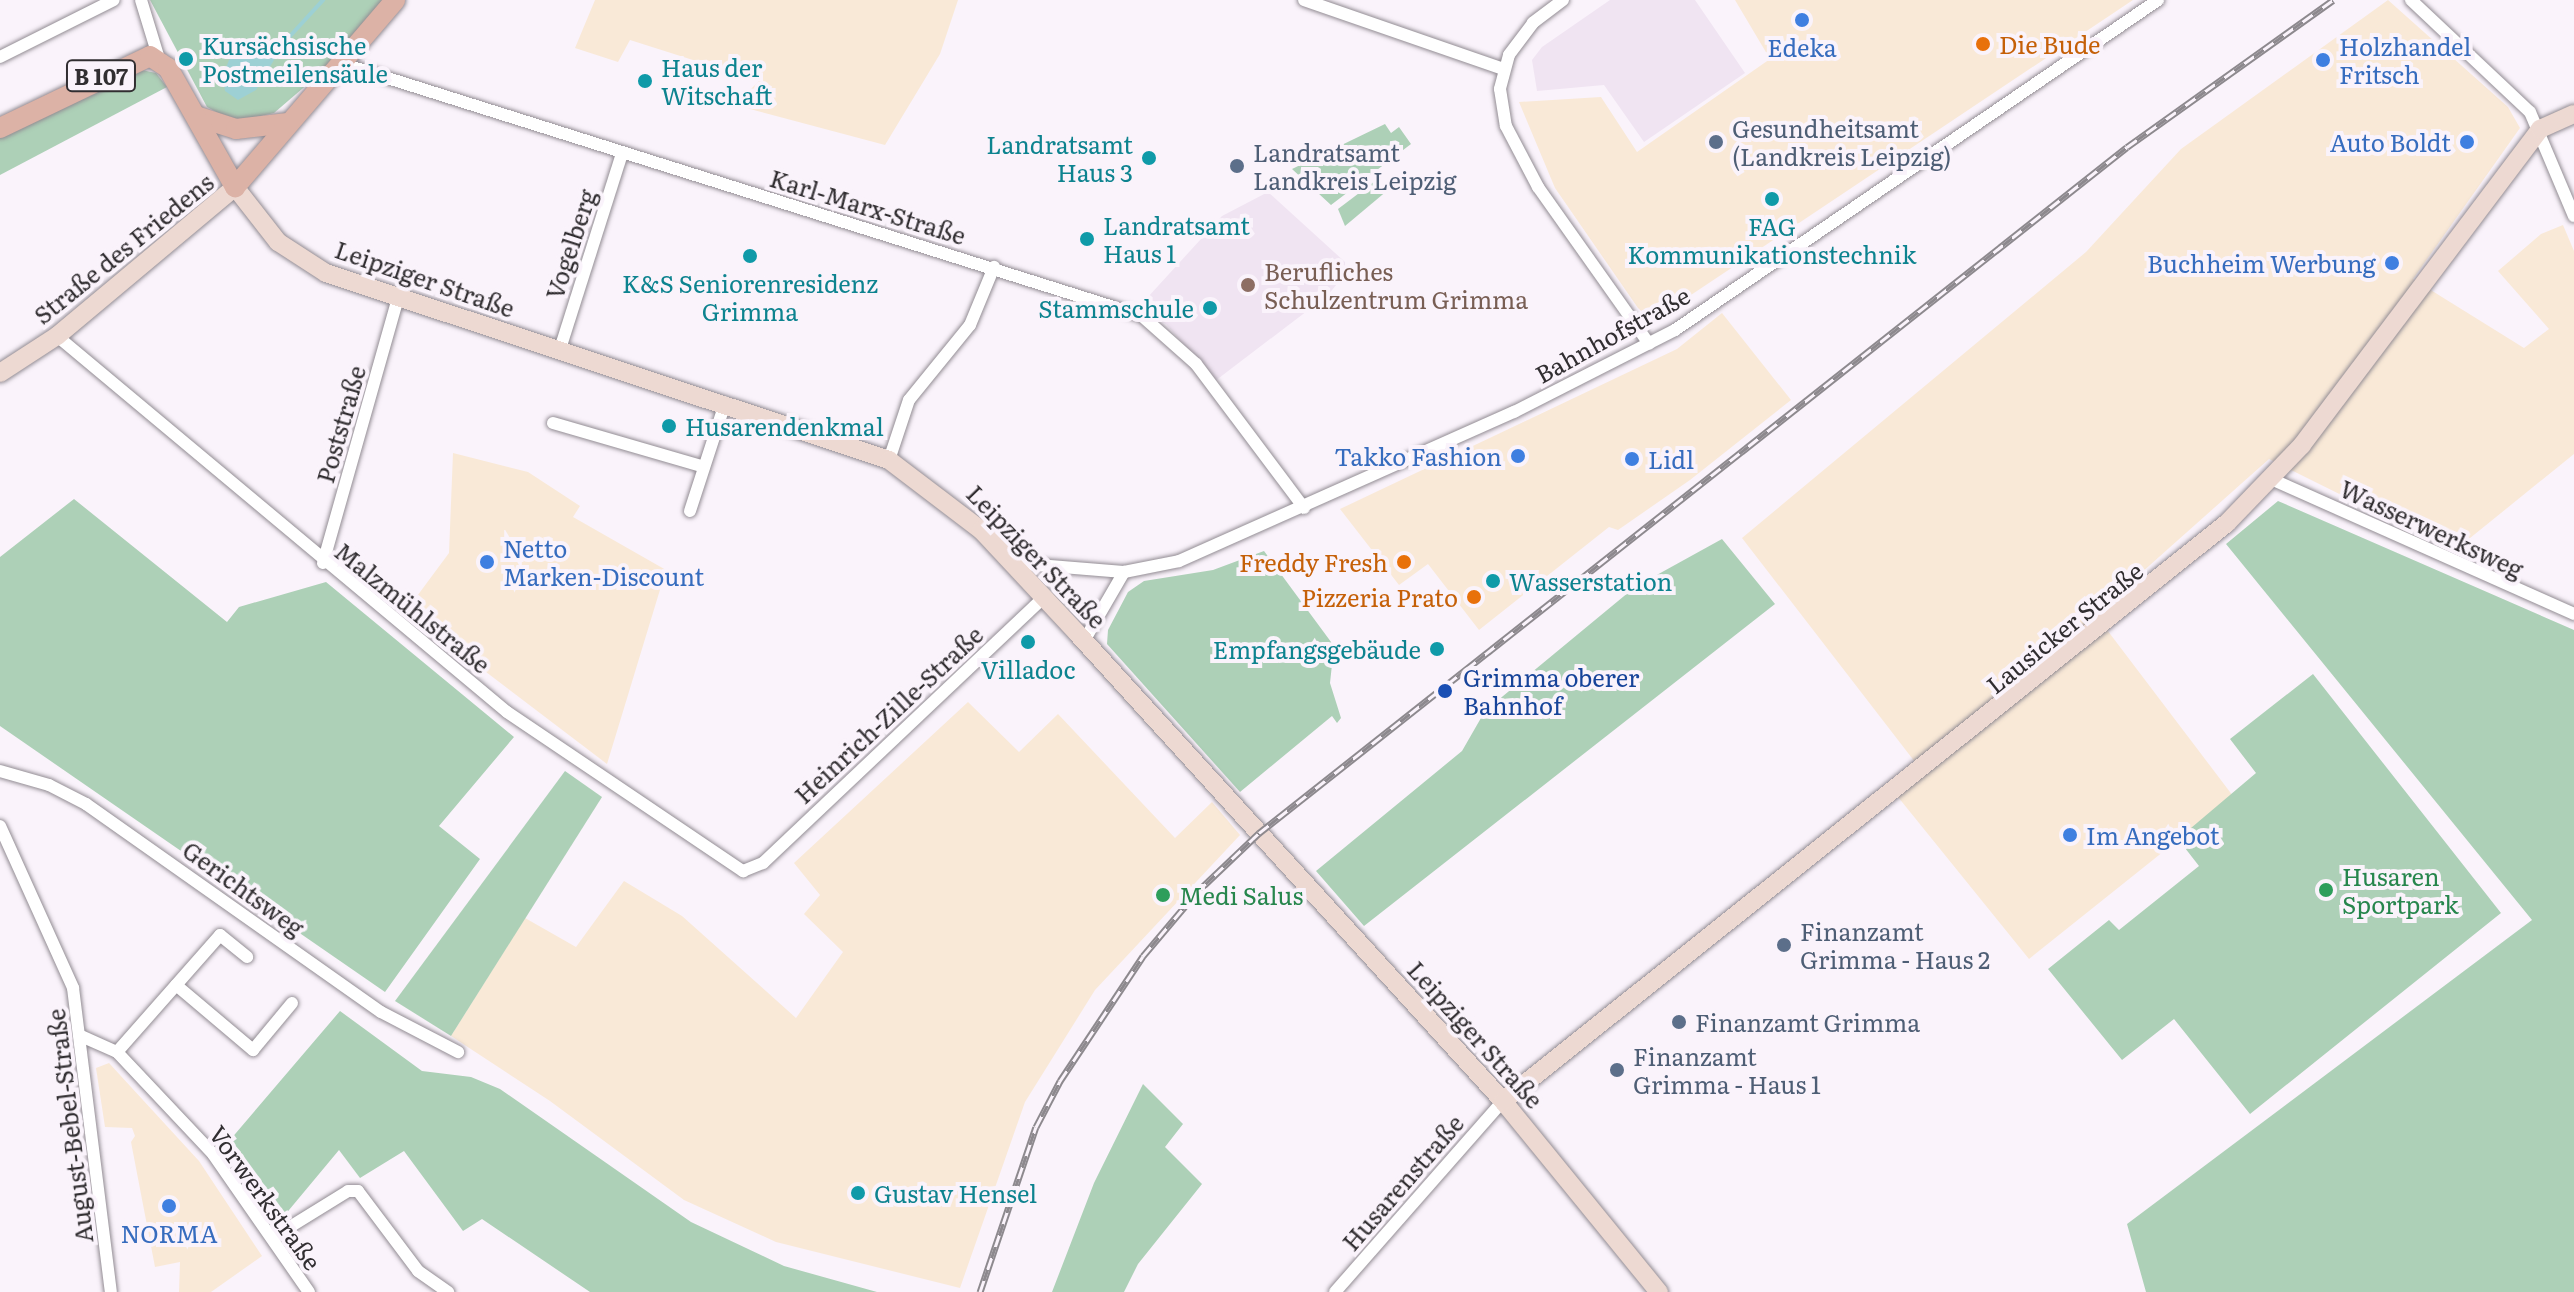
<!DOCTYPE html>
<meta charset="utf-8">
<style>
body{margin:0}
#map{position:relative;width:2574px;height:1292px;overflow:hidden;background:#faf3fb;font-family:Literata,serif}
div>[style]{position:absolute}
[style*='--x']{left:calc(var(--x)*1px);top:calc(var(--y)*1px);width:calc(var(--w)*1px);rotate:calc(var(--a)*1deg)}
.commercial>*{inset:0;background:#f9e9d7}
.built>*{inset:0;background:#f0e4f2}
.green>*{inset:0;background:#add0b7}
.water>*{inset:0;background:#9dd0d4}
.stream>*{height:4px;margin:-2px;padding:0 2px;transform-origin:2px;border-radius:2px;background:#9dd0d4}
.roads{filter:drop-shadow(0 0 2px #928c93) drop-shadow(0 0 2px #928c93)}
.street>*{height:12px;margin:-6px;padding:0 6px;transform-origin:6px;border-radius:6px;background:#fff}
.secondary>*{height:18px;margin:-9px;padding:0 9px;transform-origin:9px;border-radius:9px;background:#edd9d2}
.primary>*{height:20px;margin:-10px;padding:0 10px;transform-origin:10px;border-radius:10px;background:#dcb2a6}
.rail>*{height:7px;margin-top:-3.5px;transform-origin:0;background:repeating-linear-gradient(90deg,#faf3fb 0 12px,#8d898e 0 24px);box-sizing:border-box;border-block:2px solid #8d898e}
.dots>*{width:22px;height:22px;translate:-50% -50%;box-sizing:border-box;border:4px solid #faf3fb;border-radius:50%}
span{translate:-50% -50%;white-space:nowrap;text-align:center;line-height:1.15;-webkit-text-stroke:8px #faf3fb;paint-order:stroke}
.shield-label span{padding:2px 6px;background:#faf3fb;border:2px solid;border-radius:6px;-webkit-text-stroke-width:0}
.shield-label{font-size:22px;color:#312e31;font-weight:700}
.food-label{font-size:24px;color:#c56008}
.left{translate:0 -50%;text-align:left}
.right{translate:-100% -50%;text-align:right}
.culture-label{font-size:24px;color:#0d838f}
.shop-label{font-size:24px;color:#366cbe}
.service-label{font-size:24px;color:#4e5e75}
.street-label{font-size:24px;color:#312e31}
.education-label{font-size:24px;color:#785e54}
.transit-label{font-size:24px;color:#164399}
.leisure-label{font-size:24px;color:#27864d}
</style>
<div id="map">
<div class="commercial">
<div style="clip-path:polygon(595px 0,958px 0,940px 54px,885px 145px,735px 105px,759px 81px,630px 40px,618px 62px,575px 48px)"></div>
<div style="clip-path:polygon(1735px 0,2133px 0,1652px 321px,1638px 308px,1555px 188px,1519px 102px,1601px 97px,1637px 152px,1770px 59px)"></div>
<div style="clip-path:polygon(2388px 0,2508px 107px,2520px 128px,2413px 279px,2524px 348px,2549px 329px,2498px 271px,2541px 234px,2563px 225px,2574px 251px,2574px 454px,2454px 551px,2269px 459px,2095px 614px,2233px 796px,2029px 959px,1898px 797px,1925px 775px,1742px 538px,2086px 252px,2181px 149px)"></div>
<div style="clip-path:polygon(1722px 313px,1791px 400px,1690px 480px,1618px 530px,1609px 527px,1479px 630px,1428px 564px,1399px 585px,1340px 509px,1677px 349px)"></div>
<div style="clip-path:polygon(453px 453px,528px 472px,580px 506px,573px 517px,666px 570px,607px 764px,406px 611px,449px 553px)"></div>
<div style="clip-path:polygon(968px 702px,1019px 752px,1058px 714px,1175px 838px,1212px 802px,1240px 835px,1095px 990px,1025px 1102px,960px 1288px,776px 1242px,684px 1200px,550px 1101px,451px 1036px,525px 918px,576px 947px,624px 881px,682px 916px,796px 1018px,843px 952px,804px 914px,820px 895px,794px 863px)"></div>
<div style="clip-path:polygon(109px 1063px,199px 1161px,262px 1256px,211px 1292px,179px 1292px,180px 1262px,155px 1267px,131px 1142px,135px 1136px,132px 1128px,105px 1127px,96px 1068px)"></div>
</div>
<div class="built">
<div style="clip-path:polygon(1610px 0,1695px 0,1745px 73px,1644px 142px,1604px 85px,1537px 91px,1532px 60px,1542px 47px)"></div>
<div style="clip-path:polygon(1268px 192px,1345px 262px,1345px 274px,1328px 295px,1215px 381px,1166px 324px,1137px 309px,1222px 216px)"></div>
</div>
<div class="green">
<div style="clip-path:polygon(150px 0,387px 0,330px 65px,274px 113px,235px 122px,207px 107px)"></div>
<div style="clip-path:polygon(137px 69px,156px 73px,167px 87px,0 175px,0 138px)"></div>
<div style="clip-path:polygon(1385px 124px,1391px 133px,1399px 127px,1411px 144px,1331px 205px,1292px 169px)"></div>
<div style="clip-path:polygon(1379px 178px,1388px 190px,1345px 226px,1338px 209px)"></div>
<div style="clip-path:polygon(74px 499px,227px 622px,239px 607px,326px 582px,514px 737px,439px 826px,480px 859px,385px 992px,0 726px,0 557px)"></div>
<div style="clip-path:polygon(2278px 501px,2574px 630px,2574px 1292px,2146px 1292px,2127px 1224px,2532px 920px,2226px 544px)"></div>
<div style="clip-path:polygon(1722px 539px,1775px 604px,1364px 926px,1316px 871px,1462px 751px,1485px 711px,1635px 587px)"></div>
<div style="clip-path:polygon(1264px 551px,1334px 646px,1330px 683px,1341px 718px,1337px 723px,1332px 716px,1240px 792px,1107px 644px,1108px 630px,1128px 592px,1144px 581px,1213px 570px)"></div>
<div style="clip-path:polygon(2313px 674px,2501px 913px,2250px 1114px,2174px 1019px,2122px 1060px,2048px 969px,2109px 920px,2119px 930px,2199px 866px,2178px 839px,2256px 773px,2230px 739px)"></div>
<div style="clip-path:polygon(565px 771px,602px 797px,451px 1036px,395px 1001px)"></div>
<div style="clip-path:polygon(340px 1011px,422px 1071px,471px 1077px,500px 1089px,691px 1222px,784px 1266px,877px 1292px,590px 1292px,482px 1219px,463px 1231px,404px 1151px,360px 1178px,339px 1150px,284px 1216px,230px 1140px)"></div>
<div style="clip-path:polygon(1143px 1084px,1183px 1124px,1165px 1147px,1202px 1184px,1138px 1264px,1124px 1292px,1052px 1292px,1094px 1183px)"></div>
</div>
<div class="water">
<div style="clip-path:polygon(247px 47px,266px 54px,280px 50px,256px 90px,238px 100px,225px 91px,223px 75px,229px 60px)"></div>
</div>
<div class="stream">
<div style="--x:280;--y:47;--w:64;--a:-47.5"></div>
</div>
<div class="roads">
<div class="street">
<div style="--x:141;--y:0;--w:62;--a:73"></div>
<div style="--x:1304;--y:0;--w:211;--a:19.1"></div>
<div style="--x:1563;--y:0;--w:38;--a:143"></div>
<div style="--x:1533;--y:23;--w:40;--a:127"></div>
<div style="--x:1509;--y:55;--w:35;--a:105"></div>
<div style="--x:1500;--y:89;--w:37;--a:81"></div>
<div style="--x:1506;--y:126;--w:69;--a:62.3"></div>
<div style="--x:1538;--y:187;--w:192;--a:54.7"></div>
<div style="--x:2411;--y:0;--w:163;--a:43.3"></div>
<div style="--x:2530;--y:112;--w:113;--a:67.1"></div>
<div style="--x:0;--y:57;--w:127;--a:-26.6"></div>
<div style="--x:340;--y:63;--w:841;--a:17.51"></div>
<div style="--x:1142;--y:316;--w:72;--a:41.6"></div>
<div style="--x:1196;--y:364;--w:180;--a:53.1"></div>
<div style="--x:57;--y:336;--w:586;--a:39.88"></div>
<div style="--x:507;--y:712;--w:285;--a:34"></div>
<div style="--x:743;--y:871;--w:22;--a:-22"></div>
<div style="--x:763;--y:863;--w:387;--a:-43.4"></div>
<div style="--x:560;--y:349;--w:206;--a:-72.4"></div>
<div style="--x:553;--y:423;--w:157;--a:16.2"></div>
<div style="--x:889;--y:460;--w:63;--a:-71.6"></div>
<div style="--x:909;--y:400;--w:97;--a:-50.9"></div>
<div style="--x:970;--y:325;--w:63;--a:-67.5"></div>
<div style="--x:2271;--y:479;--w:332;--a:24"></div>
<div style="--x:690;--y:511;--w:114;--a:-72"></div>
<div style="--x:323;--y:563;--w:275;--a:-74.2"></div>
<div style="--x:1013;--y:563;--w:111;--a:4.6"></div>
<div style="--x:1124;--y:572;--w:56;--a:-11.3"></div>
<div style="--x:1179;--y:561;--w:367;--a:-24"></div>
<div style="--x:1514;--y:412;--w:181;--a:-27"></div>
<div style="--x:1675;--y:330;--w:585;--a:-34.34"></div>
<div style="--x:1084;--y:641;--w:80;--a:-59.9"></div>
<div style="--x:0;--y:771;--w:51;--a:15.9"></div>
<div style="--x:49;--y:785;--w:42;--a:27.2"></div>
<div style="--x:86;--y:804;--w:361;--a:35.2"></div>
<div style="--x:381;--y:1012;--w:87;--a:27.5"></div>
<div style="--x:0;--y:826;--w:178;--a:65.7"></div>
<div style="--x:73;--y:988;--w:306;--a:82.9"></div>
<div style="--x:176;--y:985;--w:101;--a:40.2"></div>
<div style="--x:253;--y:1050;--w:61;--a:-50.3"></div>
<div style="--x:81;--y:1036;--w:39;--a:24"></div>
<div style="--x:117;--y:1052;--w:140;--a:46.7"></div>
<div style="--x:213;--y:1154;--w:168;--a:55.2"></div>
<div style="--x:117;--y:1052;--w:156;--a:-48.6"></div>
<div style="--x:220;--y:935;--w:35;--a:39"></div>
<div style="--x:272;--y:1238;--w:89;--a:-31.7"></div>
<div style="--x:348;--y:1191;--w:10;--a:0"></div>
<div style="--x:358;--y:1191;--w:100;--a:53.1"></div>
<div style="--x:418;--y:1271;--w:37;--a:35"></div>
<div style="--x:1335;--y:1292;--w:254;--a:-48.7"></div>
</div>
<div class="secondary">
<div style="--x:0;--y:373;--w:68;--a:-33"></div>
<div style="--x:57;--y:336;--w:232;--a:-39.9"></div>
<div style="--x:235;--y:187;--w:70;--a:52"></div>
<div style="--x:278;--y:242;--w:57;--a:32.9"></div>
<div style="--x:326;--y:273;--w:593;--a:18.37"></div>
<div style="--x:889;--y:460;--w:116;--a:37.3"></div>
<div style="--x:981;--y:530;--w:141;--a:47"></div>
<div style="--x:1077;--y:633;--w:633;--a:47.69"></div>
<div style="--x:1503;--y:1101;--w:247;--a:50.8"></div>
<div style="--x:1503;--y:1101;--w:926;--a:-38.6"></div>
<div style="--x:2227;--y:523;--w:108;--a:-46.1"></div>
<div style="--x:2302;--y:445;--w:396;--a:-53"></div>
<div style="--x:2540;--y:129;--w:37;--a:-24"></div>
</div>
<div class="primary">
<div style="--x:196;--y:116;--w:42;--a:18"></div>
<div style="--x:236;--y:129;--w:52;--a:-6.6"></div>
<div style="--x:0;--y:128;--w:166;--a:-25.6"></div>
<div style="--x:150;--y:56;--w:22;--a:34"></div>
<div style="--x:168;--y:68;--w:137;--a:60.6"></div>
<div style="--x:235;--y:187;--w:246;--a:-49.4"></div>
</div>
</div>
<div class="rail">
<div style="--x:980;--y:1292;--w:174;--a:-71.3"></div>
<div style="--x:1036;--y:1127;--w:52;--a:-62.4"></div>
<div style="--x:1060;--y:1081;--w:150;--a:-56.4"></div>
<div style="--x:1143;--y:956;--w:84;--a:-49.8"></div>
<div style="--x:1197;--y:892;--w:86;--a:-43.6"></div>
<div style="--x:1259;--y:833;--w:1106;--a:-38.32"></div>
<div style="--x:2127;--y:147;--w:253;--a:-35.5"></div>
</div>
<div class="dots">
<div style="left:1802px;top:20px;background:#3f7fe0"></div>
<div style="left:1983px;top:44px;background:#e8710a"></div>
<div style="left:186px;top:59px;background:#0f9aa8"></div>
<div style="left:2323px;top:60px;background:#3f7fe0"></div>
<div style="left:645px;top:81px;background:#0f9aa8"></div>
<div style="left:1716px;top:142px;background:#5c6f8a"></div>
<div style="left:2467px;top:142px;background:#3f7fe0"></div>
<div style="left:1149px;top:158px;background:#0f9aa8"></div>
<div style="left:1237px;top:166px;background:#5c6f8a"></div>
<div style="left:1772px;top:199px;background:#0f9aa8"></div>
<div style="left:1087px;top:239px;background:#0f9aa8"></div>
<div style="left:750px;top:256px;background:#0f9aa8"></div>
<div style="left:2392px;top:263px;background:#3f7fe0"></div>
<div style="left:1248px;top:285px;background:#8d6e63"></div>
<div style="left:1210px;top:308px;background:#0f9aa8"></div>
<div style="left:669px;top:426px;background:#0f9aa8"></div>
<div style="left:1518px;top:456px;background:#3f7fe0"></div>
<div style="left:1632px;top:459px;background:#3f7fe0"></div>
<div style="left:487px;top:562px;background:#3f7fe0"></div>
<div style="left:1404px;top:562px;background:#e8710a"></div>
<div style="left:1493px;top:581px;background:#0f9aa8"></div>
<div style="left:1474px;top:597px;background:#e8710a"></div>
<div style="left:1028px;top:642px;background:#0f9aa8"></div>
<div style="left:1437px;top:649px;background:#0f9aa8"></div>
<div style="left:1445px;top:691px;background:#1a4fb4"></div>
<div style="left:2070px;top:835px;background:#3f7fe0"></div>
<div style="left:2326px;top:890px;background:#2e9e5b"></div>
<div style="left:1163px;top:895px;background:#2e9e5b"></div>
<div style="left:1784px;top:945px;background:#5c6f8a"></div>
<div style="left:1679px;top:1022px;background:#5c6f8a"></div>
<div style="left:1617px;top:1070px;background:#5c6f8a"></div>
<div style="left:858px;top:1193px;background:#0f9aa8"></div>
<div style="left:169px;top:1206px;background:#3f7fe0"></div>
</div>
<div class="shield-label">
<span style="left:101px;top:76px">B 107</span>
</div>
<div class="food-label">
<span class="left" style="left:1999px;top:44px">Die Bude</span>
<span class="right" style="left:1388px;top:562px">Freddy Fresh</span>
<span class="right" style="left:1458px;top:597px">Pizzeria Prato</span>
</div>
<div class="culture-label">
<span class="left" style="left:202px;top:59px">Kursächsische<br>Postmeilensäule</span>
<span class="left" style="left:661px;top:81px">Haus der<br>Witschaft</span>
<span class="right" style="left:1133px;top:158px">Landratsamt<br>Haus 3</span>
<span class="left" style="left:1103px;top:239px">Landratsamt<br>Haus 1</span>
<span style="left:1772px;top:240px">FAG<br>Kommunikationstechnik</span>
<span style="left:750px;top:297px">K&amp;S Seniorenresidenz<br>Grimma</span>
<span class="right" style="left:1194px;top:308px">Stammschule</span>
<span class="left" style="left:685px;top:426px">Husarendenkmal</span>
<span class="left" style="left:1509px;top:581px">Wasserstation</span>
<span class="right" style="left:1421px;top:649px">Empfangsgebäude</span>
<span style="left:1028px;top:669px">Villadoc</span>
<span class="left" style="left:874px;top:1193px">Gustav Hensel</span>
</div>
<div class="shop-label">
<span class="left" style="left:2339px;top:60px">Holzhandel<br>Fritsch</span>
<span style="left:1802px;top:47px">Edeka</span>
<span class="right" style="left:2451px;top:142px">Auto Boldt</span>
<span class="right" style="left:2376px;top:263px">Buchheim Werbung</span>
<span class="right" style="left:1502px;top:456px">Takko Fashion</span>
<span class="left" style="left:1648px;top:459px">Lidl</span>
<span class="left" style="left:503px;top:562px">Netto<br>Marken-Discount</span>
<span class="left" style="left:2086px;top:835px">Im Angebot</span>
<span style="left:169px;top:1233px">NORMA</span>
</div>
<div class="service-label">
<span class="left" style="left:1732px;top:142px">Gesundheitsamt<br>(Landkreis Leipzig)</span>
<span class="left" style="left:1253px;top:166px">Landratsamt<br>Landkreis Leipzig</span>
<span class="left" style="left:1800px;top:945px">Finanzamt<br>Grimma - Haus 2</span>
<span class="left" style="left:1695px;top:1022px">Finanzamt Grimma</span>
<span class="left" style="left:1633px;top:1070px">Finanzamt<br>Grimma - Haus 1</span>
</div>
<div class="street-label">
<span style="left:868px;top:206px;rotate:17deg">Karl-Marx-Straße</span>
<span style="left:570px;top:244px;rotate:-72deg">Vogelberg</span>
<span style="left:123px;top:248px;rotate:-39deg">Straße des Friedens</span>
<span style="left:425px;top:278px;rotate:19deg">Leipziger Straße</span>
<span style="left:1612px;top:334px;rotate:-29deg">Bahnhofstraße</span>
<span style="left:340px;top:424px;rotate:-74deg">Poststraße</span>
<span style="left:2432px;top:528px;rotate:25deg">Wasserwerksweg</span>
<span style="left:1037px;top:556px;rotate:46deg">Leipziger Straße</span>
<span style="left:413px;top:607px;rotate:39deg">Malzmühlstraße</span>
<span style="left:2064px;top:627px;rotate:-39deg">Lausicker Straße</span>
<span style="left:888px;top:714px;rotate:-43deg">Heinrich-Zille-Straße</span>
<span style="left:244px;top:888px;rotate:36deg">Gerichtsweg</span>
<span style="left:1476px;top:1034px;rotate:48deg">Leipziger Straße</span>
<span style="left:69px;top:1126px;rotate:-97deg">August-Bebel-Straße</span>
<span style="left:1402px;top:1182px;rotate:-49deg">Husarenstraße</span>
<span style="left:266px;top:1197px;rotate:54deg">Vorwerkstraße</span>
</div>
<div class="education-label">
<span class="left" style="left:1264px;top:285px">Berufliches<br>Schulzentrum Grimma</span>
</div>
<div class="transit-label">
<span class="left" style="left:1463px;top:691px">Grimma oberer<br>Bahnhof</span>
</div>
<div class="leisure-label">
<span class="left" style="left:2342px;top:890px">Husaren<br>Sportpark</span>
<span class="left" style="left:1179px;top:895px">Medi Salus</span>
</div>
</div>
